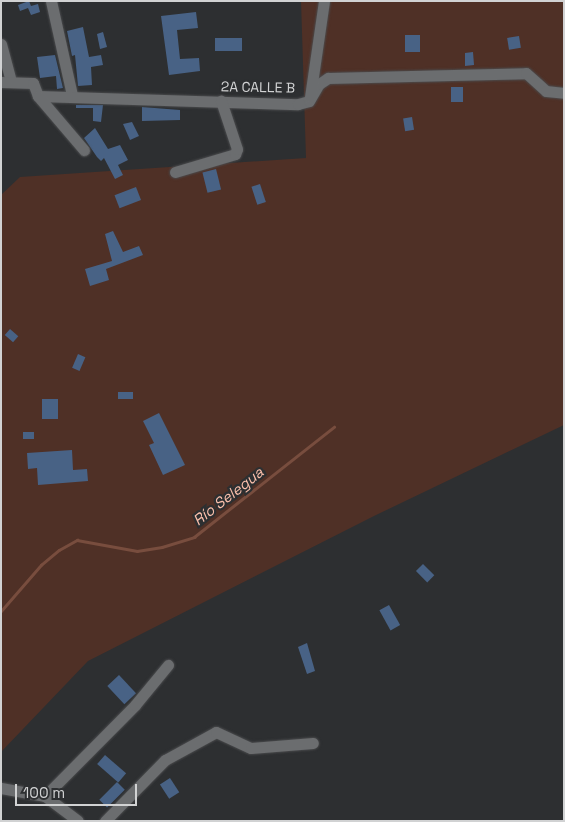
<!DOCTYPE html>
<meta charset="utf-8">
<style>
body{margin:0}
#map{position:relative;width:565px;height:822px;overflow:hidden;background:#2d2f31;font-family:"Space Grotesk",sans-serif}
div>[style]{position:absolute}
[style*='--x']{left:calc(var(--x)*1px);top:calc(var(--y)*1px);width:calc(var(--w)*1px);rotate:calc(var(--a)*1deg)}
.green>*{inset:0;background:#4f3026}
.stream>*{height:2.5px;margin:-1.25px;padding:0 1.25px;transform-origin:1.25px;border-radius:1.25px;background:#784d3e}
.building>*{inset:0;background:#486285;transform-origin:0 0}
.roads{filter:drop-shadow(0 0 1px #4a4b4d) drop-shadow(0 0 1px #4a4b4d)}
.minor>*{height:11px;margin:-5.5px;padding:0 5.5px;transform-origin:5.5px;border-radius:5.5px;background:#6b6d6f}
span{translate:-50% -50%;white-space:nowrap;text-align:center;line-height:1.15;-webkit-text-stroke:4.5px #2d2f31;paint-order:stroke}
.street-label{font-size:14px;color:#d1d2d3}
.water-label{font-size:15px;color:#fcc0ac;font-style:italic}
.frame{position:absolute;inset:0;border:2px solid #d1d2d3;pointer-events:none}
.scale{position:absolute;left:15px;top:784px;width:122px;height:22px;box-sizing:border-box;border:2px solid #d1d2d3;border-top:0;padding-left:6px;font-size:15px;line-height:18px;white-space:nowrap;color:#d1d2d3;-webkit-text-stroke:4px #2d2f31;paint-order:stroke}
</style>
<div id="map">
<div class="green">
<div style="clip-path:polygon(301px 1px,564px 1px,564px 425px,374px 516px,88px 661px,1px 752px,1px 195px,20px 177px,306px 158px)"></div>
</div>
<div class="stream">
<div style="--x:1;--y:611;--w:61;--a:-49"></div>
<div style="--x:41;--y:565;--w:23;--a:-40"></div>
<div style="--x:59;--y:550;--w:21;--a:-29"></div>
<div style="--x:77;--y:540;--w:61;--a:10.4"></div>
<div style="--x:137;--y:551;--w:25;--a:-9"></div>
<div style="--x:162;--y:547;--w:34;--a:-17"></div>
<div style="--x:194;--y:537;--w:178;--a:-38.2"></div>
</div>
<div class="building">
<div style="clip-path:polygon(29px 1px,31px 6px,38px 4px,40px 12px,31px 15px,28px 8px,20px 11px,18px 5px)"></div>
<div style="clip-path:polygon(196px 12px,198px 28px,177px 30px,180px 59px,199px 58px,200px 71px,169px 75px,161px 16px)"></div>
<div style="clip-path:polygon(83px 27px,89px 57px,101px 55px,103px 65px,91px 67px,92px 85px,78px 86px,75px 55px,72px 56px,67px 31px)"></div>
<div style="clip-path:polygon(103px 32px,107px 47px,100px 49px,97px 34px)"></div>
<div style="left:405px;top:35px;width:15px;height:17px"></div>
<div style="left:519px;top:36px;width:12px;height:12px;rotate:81deg"></div>
<div style="left:242px;top:38px;width:13px;height:27px;rotate:90deg"></div>
<div style="clip-path:polygon(473px 52px,474px 65px,465px 66px,465px 53px)"></div>
<div style="clip-path:polygon(55px 55px,63px 88px,57px 89px,56px 76px,40px 78px,37px 57px)"></div>
<div style="left:451px;top:87px;width:12px;height:15px"></div>
<div style="clip-path:polygon(76px 105px,103px 105px,101px 122px,93px 121px,93px 108px,76px 108px)"></div>
<div style="clip-path:polygon(142px 107px,180px 110px,180px 120px,142px 121px)"></div>
<div style="left:412px;top:117px;width:13px;height:9px;rotate:81deg"></div>
<div style="clip-path:polygon(132px 122px,139px 136px,130px 140px,123px 124px)"></div>
<div style="clip-path:polygon(95px 128px,108px 149px,120px 145px,128px 160px,118px 165px,123px 175px,115px 179px,104px 158px,101px 161px,97px 157px,84px 138px)"></div>
<div style="left:216px;top:169px;width:21px;height:14px;rotate:76deg"></div>
<div style="left:260px;top:184px;width:19px;height:9px;rotate:72deg"></div>
<div style="left:136px;top:187px;width:14px;height:23px;rotate:69deg"></div>
<div style="clip-path:polygon(113px 231px,123px 252px,139px 246px,143px 255px,106px 269px,109px 280px,90px 286px,85px 269px,112px 261px,105px 234px)"></div>
<div style="left:10px;top:329px;width:11px;height:8px;rotate:41deg"></div>
<div style="left:78px;top:354px;width:8px;height:15px;rotate:23deg"></div>
<div style="left:118px;top:392px;width:15px;height:7px"></div>
<div style="left:58px;top:399px;width:20px;height:16px;rotate:90deg"></div>
<div style="clip-path:polygon(159px 413px,185px 465px,163px 475px,149px 445px,154px 443px,143px 421px)"></div>
<div style="left:34px;top:432px;width:7px;height:11px;rotate:90deg"></div>
<div style="clip-path:polygon(72px 450px,73px 470px,87px 469px,88px 481px,38px 485px,37px 468px,28px 469px,27px 453px)"></div>
<div style="left:423px;top:564px;width:16px;height:10px;rotate:45deg"></div>
<div style="left:389px;top:605px;width:23px;height:11px;rotate:61deg"></div>
<div style="clip-path:polygon(307px 643px,315px 671px,307px 674px,298px 647px)"></div>
<div style="left:119px;top:675px;width:25px;height:16px;rotate:47deg"></div>
<div style="left:105px;top:755px;width:28px;height:12px;rotate:41deg"></div>
<div style="left:170px;top:778px;width:17px;height:12px;rotate:57deg"></div>
<div style="left:117px;top:782px;width:11px;height:25px;rotate:45deg"></div>
</div>
<div class="roads">
<div class="minor">
<div style="--x:51;--y:1;--w:96;--a:77.4"></div>
<div style="--x:1;--y:44;--w:38;--a:75"></div>
<div style="--x:1;--y:82;--w:32;--a:2"></div>
<div style="--x:33;--y:83;--w:14;--a:69"></div>
<div style="--x:38;--y:96;--w:260;--a:1.8"></div>
<div style="--x:298;--y:104;--w:11;--a:-15"></div>
<div style="--x:309;--y:101;--w:20;--a:-60"></div>
<div style="--x:319;--y:84;--w:11;--a:-34"></div>
<div style="--x:328;--y:78;--w:198;--a:-1.4"></div>
<div style="--x:526;--y:73;--w:27;--a:42"></div>
<div style="--x:546;--y:91;--w:18;--a:6"></div>
<div style="--x:38;--y:96;--w:71;--a:49.6"></div>
<div style="--x:310;--y:97;--w:97;--a:-81.7"></div>
<div style="--x:175;--y:172;--w:63;--a:-16.7"></div>
<div style="--x:235;--y:154;--w:5;--a:-68"></div>
<div style="--x:237;--y:149;--w:51;--a:-108.4"></div>
<div style="--x:1;--y:788;--w:45;--a:10.3"></div>
<div style="--x:45;--y:796;--w:41;--a:37.1"></div>
<div style="--x:45;--y:796;--w:128;--a:-45.3"></div>
<div style="--x:135;--y:705;--w:52;--a:-50.5"></div>
<div style="--x:105;--y:821;--w:86;--a:-45.5"></div>
<div style="--x:165;--y:760;--w:58;--a:-28.8"></div>
<div style="--x:216;--y:732;--w:38;--a:25"></div>
<div style="--x:251;--y:748;--w:62;--a:-4.6"></div>
</div>
</div>
<div class="street-label">
<span style="left:258px;top:87px;rotate:1deg">2A CALLE B</span>
</div>
<div class="water-label">
<span style="left:228px;top:496px;rotate:-38deg">Río Selegua</span>
</div>
<div class="frame"></div>
<div class="scale">100 m</div>
</div>
